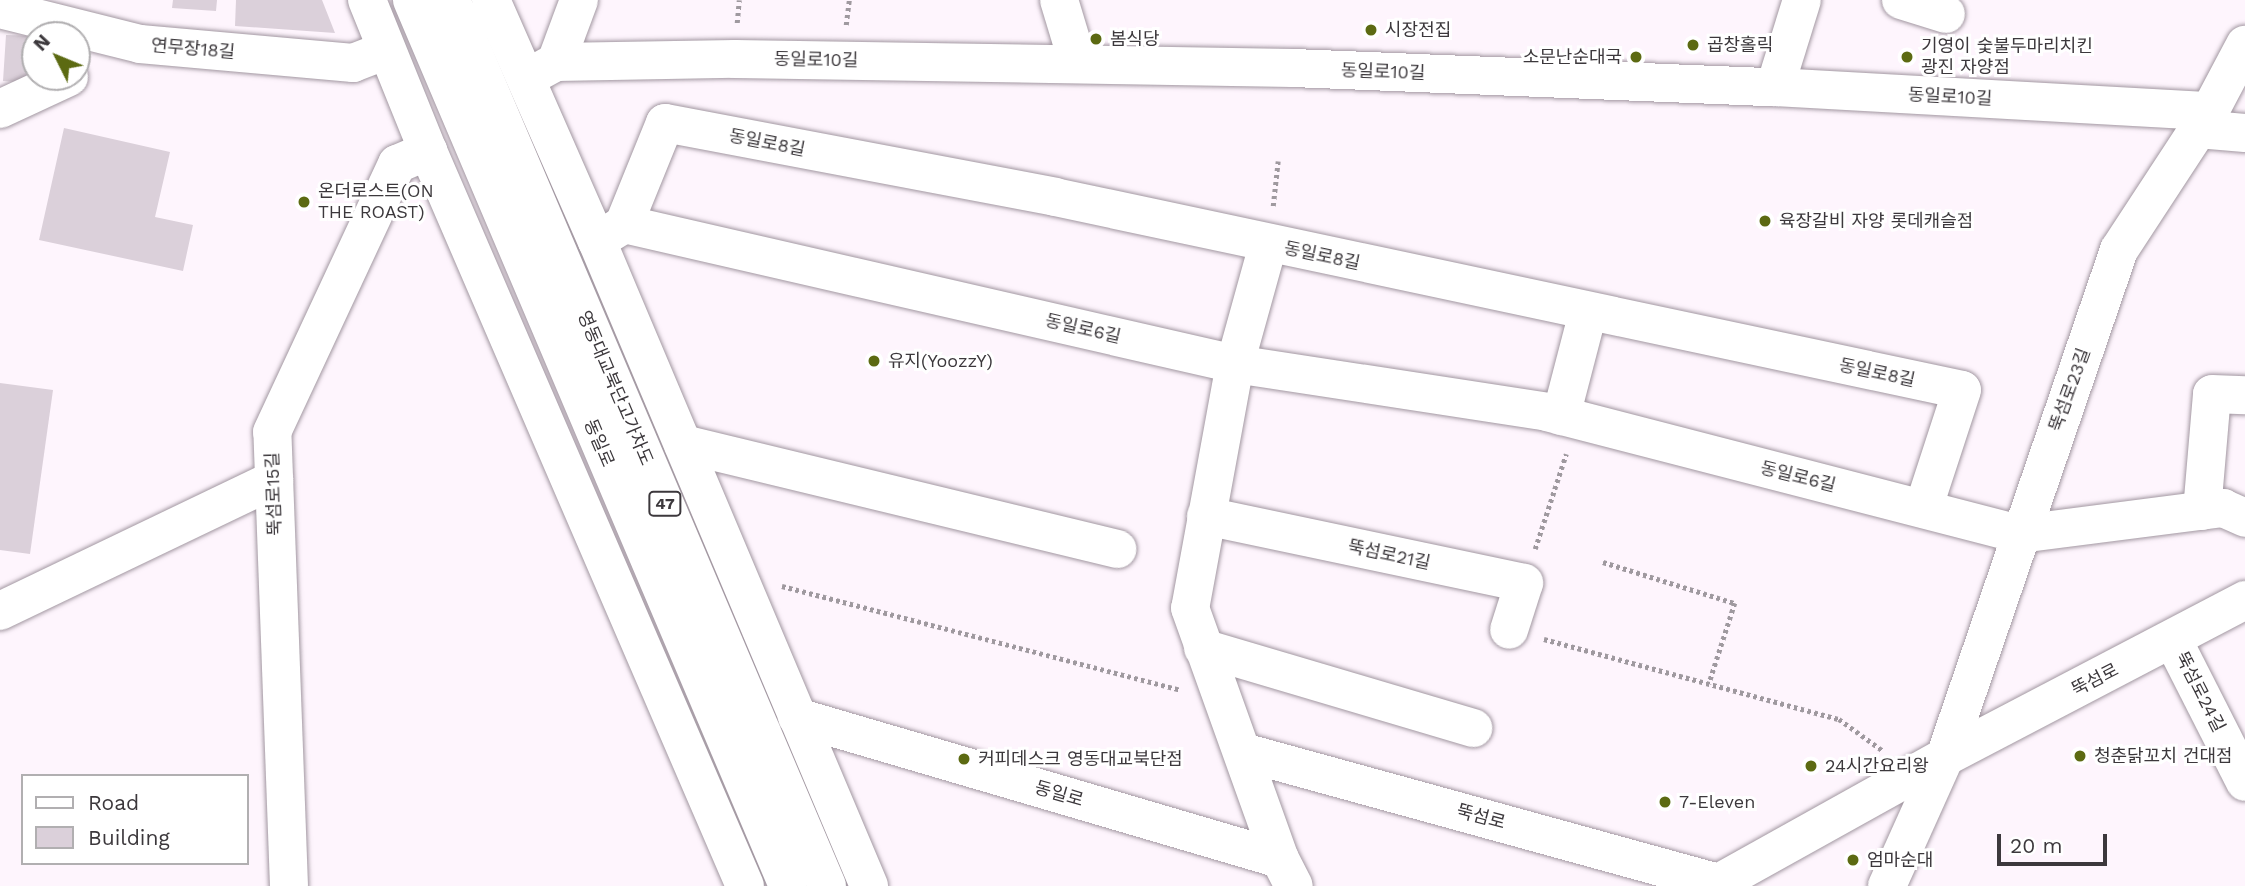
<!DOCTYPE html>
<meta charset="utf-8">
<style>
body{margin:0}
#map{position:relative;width:2245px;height:886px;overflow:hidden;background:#fef5fd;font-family:"Work Sans","Noto Sans KR",sans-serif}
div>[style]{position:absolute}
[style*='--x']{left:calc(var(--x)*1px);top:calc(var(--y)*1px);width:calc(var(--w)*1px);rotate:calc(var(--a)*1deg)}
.building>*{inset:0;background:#dbd0da}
.path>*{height:4.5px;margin-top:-2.25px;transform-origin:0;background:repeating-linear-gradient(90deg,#9f999f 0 3.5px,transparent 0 7px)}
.roads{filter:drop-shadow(0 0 2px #a297a1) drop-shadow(0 0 2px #a297a1)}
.street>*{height:38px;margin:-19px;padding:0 19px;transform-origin:19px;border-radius:19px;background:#fff}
.secondary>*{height:38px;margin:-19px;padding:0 19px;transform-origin:19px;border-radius:19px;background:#fff}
.primary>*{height:38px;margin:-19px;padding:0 19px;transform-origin:19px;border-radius:19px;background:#fff}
.dots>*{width:19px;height:19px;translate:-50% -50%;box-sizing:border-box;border:4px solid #fff;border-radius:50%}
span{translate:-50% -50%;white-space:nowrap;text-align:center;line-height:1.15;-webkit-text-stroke:6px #fff;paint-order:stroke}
.shield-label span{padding:2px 5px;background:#fff;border:2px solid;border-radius:5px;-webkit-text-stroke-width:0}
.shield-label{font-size:16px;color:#3c383c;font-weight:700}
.poi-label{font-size:18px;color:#3c383c}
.left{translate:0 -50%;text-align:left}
.right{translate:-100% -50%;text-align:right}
.street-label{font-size:18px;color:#3c383c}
.legend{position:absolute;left:21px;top:774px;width:228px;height:91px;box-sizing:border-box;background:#fff;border:2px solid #b1afb1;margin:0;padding:9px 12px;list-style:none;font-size:21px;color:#3c383c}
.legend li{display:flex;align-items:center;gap:14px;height:35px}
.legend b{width:35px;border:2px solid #b1afb1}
.north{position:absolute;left:21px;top:21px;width:70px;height:70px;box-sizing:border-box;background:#fff;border:2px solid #b1afb1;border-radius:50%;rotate:313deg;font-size:19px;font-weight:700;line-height:28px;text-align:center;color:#3c383c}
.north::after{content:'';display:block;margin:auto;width:24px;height:32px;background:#5c6a12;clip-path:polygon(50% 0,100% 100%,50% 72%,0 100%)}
.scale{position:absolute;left:1997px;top:834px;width:110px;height:32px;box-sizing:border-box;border:4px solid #3c383c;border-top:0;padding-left:9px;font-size:21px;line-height:24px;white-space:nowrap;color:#3c383c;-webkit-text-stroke:5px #fff;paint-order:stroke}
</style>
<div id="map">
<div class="building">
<div style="clip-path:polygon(173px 0,217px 0,216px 11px,172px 8px)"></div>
<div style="clip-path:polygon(236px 0,322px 0,335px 33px,235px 26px)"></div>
<div style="clip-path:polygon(6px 35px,35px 36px,35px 77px,44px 84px,3px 81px)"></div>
<div style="clip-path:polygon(64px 128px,170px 152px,155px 217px,193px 225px,183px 271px,39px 240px)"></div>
<div style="clip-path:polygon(0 383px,53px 390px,30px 554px,0 550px)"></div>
</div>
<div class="path">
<div style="--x:737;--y:23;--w:23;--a:-85"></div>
<div style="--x:846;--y:25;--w:25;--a:-83"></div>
<div style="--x:1273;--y:206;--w:45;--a:-83.7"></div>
<div style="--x:1535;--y:549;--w:100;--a:-71.9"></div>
<div style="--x:1603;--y:562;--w:138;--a:17.3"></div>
<div style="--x:1735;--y:603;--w:85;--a:107.8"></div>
<div style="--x:782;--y:586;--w:411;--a:14.6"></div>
<div style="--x:1544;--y:639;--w:306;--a:15.2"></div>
<div style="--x:1839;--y:719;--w:53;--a:35.8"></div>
</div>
<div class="roads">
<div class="street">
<div style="--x:1059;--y:0;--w:66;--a:73.2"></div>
<div style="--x:1901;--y:0;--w:47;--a:17.3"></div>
<div style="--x:0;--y:9;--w:144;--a:14"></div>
<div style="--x:140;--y:44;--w:214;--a:5.1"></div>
<div style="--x:353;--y:63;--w:36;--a:-21"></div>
<div style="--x:556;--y:62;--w:179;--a:-1"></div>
<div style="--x:735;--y:59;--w:558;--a:0.92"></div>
<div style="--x:1293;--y:68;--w:482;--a:2.3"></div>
<div style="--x:1775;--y:87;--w:436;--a:3.2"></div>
<div style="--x:536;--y:73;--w:23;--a:-29"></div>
<div style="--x:556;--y:62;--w:66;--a:-69.6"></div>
<div style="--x:1775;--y:87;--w:91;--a:-72.8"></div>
<div style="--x:0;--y:109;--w:76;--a:-24.9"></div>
<div style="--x:2198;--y:129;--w:47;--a:4.9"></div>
<div style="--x:624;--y:224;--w:109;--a:-67.9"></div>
<div style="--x:665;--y:123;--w:397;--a:10.7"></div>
<div style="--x:1055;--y:197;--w:927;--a:12.01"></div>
<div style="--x:1962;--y:390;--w:125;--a:108.1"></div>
<div style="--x:597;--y:241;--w:32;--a:-32"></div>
<div style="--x:624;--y:224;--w:627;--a:12.91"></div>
<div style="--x:1235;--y:364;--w:316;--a:8.7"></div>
<div style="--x:1547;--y:412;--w:488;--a:14.5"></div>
<div style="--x:2020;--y:534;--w:205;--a:-7.3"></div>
<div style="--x:2223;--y:508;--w:24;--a:24"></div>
<div style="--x:1268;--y:245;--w:123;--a:105.5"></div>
<div style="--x:1235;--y:364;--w:248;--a:100.4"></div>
<div style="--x:1190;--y:608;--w:267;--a:70.3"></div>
<div style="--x:1280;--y:859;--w:30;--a:63"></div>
<div style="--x:1561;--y:416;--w:107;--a:-75.4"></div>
<div style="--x:683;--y:444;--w:447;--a:13.6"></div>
<div style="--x:2202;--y:511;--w:117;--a:-85.1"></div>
<div style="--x:2212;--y:394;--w:33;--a:2"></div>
<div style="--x:1206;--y:516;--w:325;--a:11.9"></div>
<div style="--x:1524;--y:583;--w:49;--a:107.7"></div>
<div style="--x:0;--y:611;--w:304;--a:-25.6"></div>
<div style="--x:2173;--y:640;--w:159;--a:63.1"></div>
<div style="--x:1203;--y:648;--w:282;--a:16.5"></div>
<div style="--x:797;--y:717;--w:503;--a:16.38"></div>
<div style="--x:1243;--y:752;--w:494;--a:15.4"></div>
<div style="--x:289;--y:886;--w:454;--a:-92.1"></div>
<div style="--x:272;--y:432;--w:296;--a:-65"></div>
<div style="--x:397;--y:164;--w:34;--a:-23"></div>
<div style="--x:1887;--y:886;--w:141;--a:-65.8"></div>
<div style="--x:1945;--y:757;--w:536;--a:-71.06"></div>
<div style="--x:2119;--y:250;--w:166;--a:-56.8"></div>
<div style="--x:2210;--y:111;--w:75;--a:-62.1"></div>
</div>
<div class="secondary">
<div style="--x:1713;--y:886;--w:265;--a:-29.1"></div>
<div style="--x:1945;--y:757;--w:339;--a:-27.6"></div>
</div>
<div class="primary">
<div style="--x:367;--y:0;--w:163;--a:68"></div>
<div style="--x:428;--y:151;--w:800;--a:66.67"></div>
<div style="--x:412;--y:0;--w:962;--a:67"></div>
<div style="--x:451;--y:0;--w:962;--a:67"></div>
<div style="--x:491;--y:0;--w:263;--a:66.3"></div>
<div style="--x:597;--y:241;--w:700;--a:67.13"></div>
</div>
</div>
<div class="dots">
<div style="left:1371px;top:30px;background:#5c6a12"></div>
<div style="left:1096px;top:39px;background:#5c6a12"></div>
<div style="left:1693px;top:45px;background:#5c6a12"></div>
<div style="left:1636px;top:57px;background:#5c6a12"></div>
<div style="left:1907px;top:57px;background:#5c6a12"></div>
<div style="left:304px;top:202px;background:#5c6a12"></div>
<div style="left:1765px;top:221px;background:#5c6a12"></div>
<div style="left:874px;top:361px;background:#5c6a12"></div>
<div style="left:2080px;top:756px;background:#5c6a12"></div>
<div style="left:964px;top:759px;background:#5c6a12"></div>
<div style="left:1811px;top:766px;background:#5c6a12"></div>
<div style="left:1665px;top:802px;background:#5c6a12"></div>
<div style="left:1853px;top:860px;background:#5c6a12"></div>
</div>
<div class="shield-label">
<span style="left:665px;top:504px">47</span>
</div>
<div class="poi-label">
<span class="left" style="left:1385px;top:30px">시장전집</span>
<span class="left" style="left:1110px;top:39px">봄식당</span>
<span class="left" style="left:1707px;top:45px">곱창홀릭</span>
<span class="left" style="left:1921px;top:57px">기영이 숯불두마리치킨<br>광진 자양점</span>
<span class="right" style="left:1622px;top:57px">소문난순대국</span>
<span class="left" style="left:318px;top:202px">온더로스트(ON<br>THE ROAST)</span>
<span class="left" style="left:1779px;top:221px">육장갈비 자양 롯데캐슬점</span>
<span class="left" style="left:888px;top:361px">유지(YoozzY)</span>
<span class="left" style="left:2094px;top:756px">청춘닭꼬치 건대점</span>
<span class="left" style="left:978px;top:759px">커피데스크 영동대교북단점</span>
<span class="left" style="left:1825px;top:766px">24시간요리왕</span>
<span class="left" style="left:1679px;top:802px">7-Eleven</span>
<span class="left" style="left:1867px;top:860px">엄마순대</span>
</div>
<div class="street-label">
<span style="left:193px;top:49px;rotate:5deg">연무장18길</span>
<span style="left:816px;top:60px;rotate:1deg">동일로10길</span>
<span style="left:1383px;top:72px;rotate:2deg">동일로10길</span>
<span style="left:1950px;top:97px;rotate:3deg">동일로10길</span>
<span style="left:767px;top:143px;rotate:11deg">동일로8길</span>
<span style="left:1322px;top:256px;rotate:12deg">동일로8길</span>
<span style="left:1083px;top:329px;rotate:13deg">동일로6길</span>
<span style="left:1877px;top:373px;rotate:12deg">동일로8길</span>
<span style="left:615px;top:388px;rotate:67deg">영동대교북단고가차도</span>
<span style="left:2070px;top:390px;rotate:-70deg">뚝섬로23길</span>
<span style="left:599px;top:443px;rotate:67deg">동일로</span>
<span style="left:1798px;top:477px;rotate:14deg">동일로6길</span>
<span style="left:274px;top:494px;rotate:-92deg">뚝섬로15길</span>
<span style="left:1389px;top:555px;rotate:12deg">뚝섬로21길</span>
<span style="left:2095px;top:680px;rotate:-27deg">뚝섬로</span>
<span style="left:2200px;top:692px;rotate:63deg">뚝섬로24길</span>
<span style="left:1059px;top:794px;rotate:16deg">동일로</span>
<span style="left:1481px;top:817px;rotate:15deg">뚝섬로</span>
</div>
<ul class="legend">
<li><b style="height:9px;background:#fff"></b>Road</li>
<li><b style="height:19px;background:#dbd0da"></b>Building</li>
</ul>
<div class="north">N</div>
<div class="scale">20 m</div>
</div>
